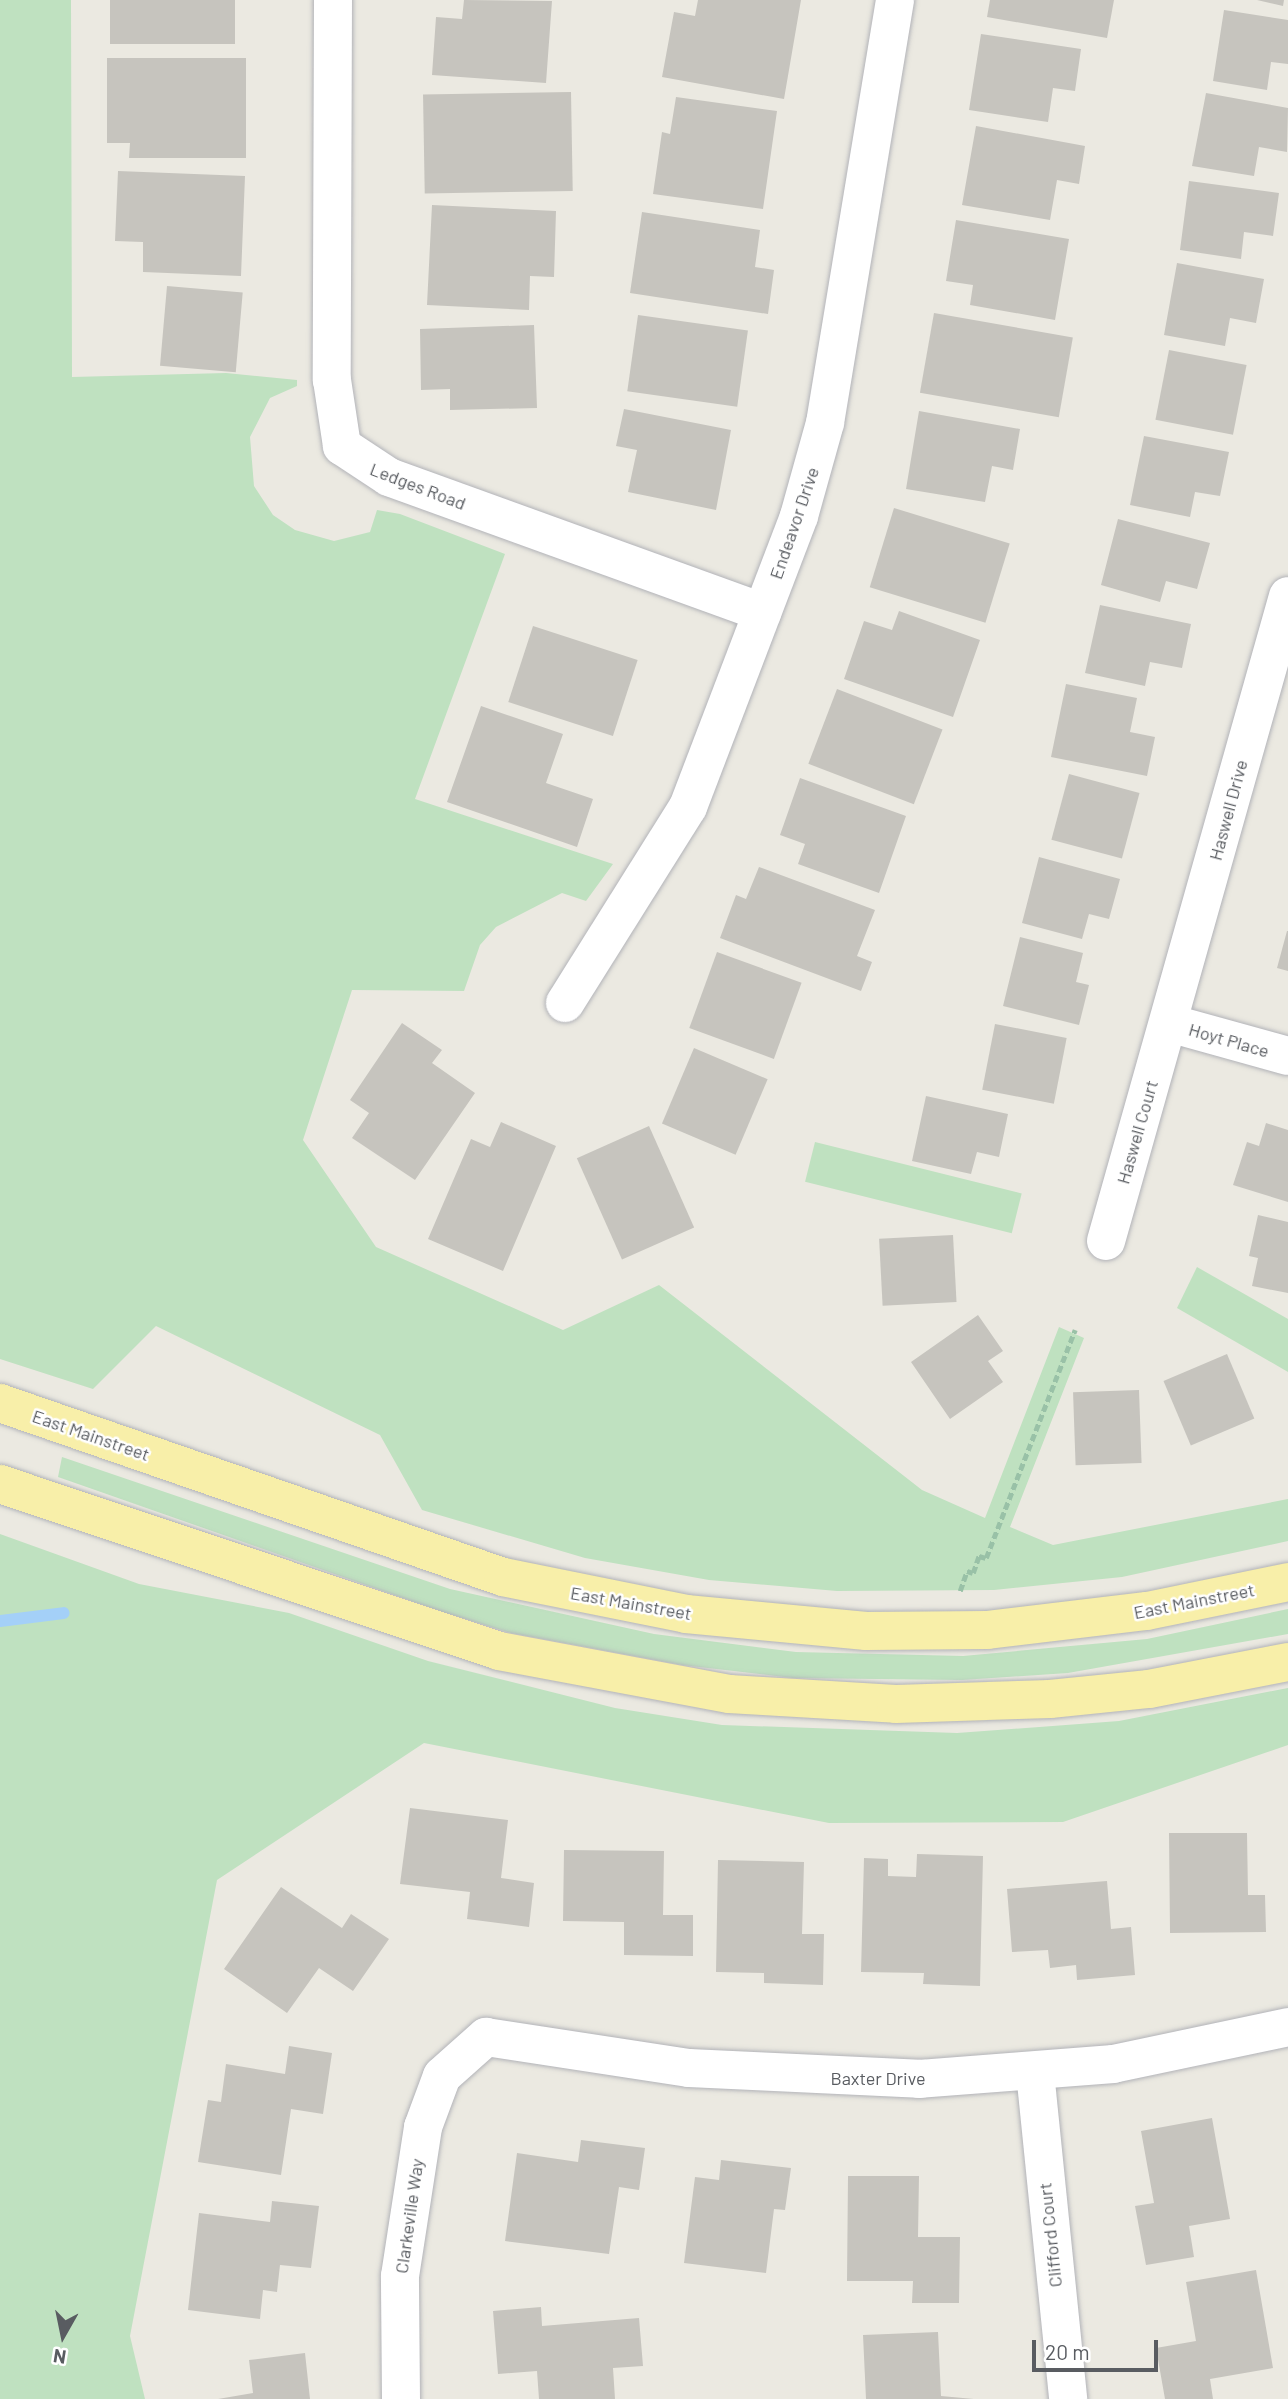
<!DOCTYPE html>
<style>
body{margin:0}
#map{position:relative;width:1288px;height:2399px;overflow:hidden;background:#ebe9e1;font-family:Barlow,sans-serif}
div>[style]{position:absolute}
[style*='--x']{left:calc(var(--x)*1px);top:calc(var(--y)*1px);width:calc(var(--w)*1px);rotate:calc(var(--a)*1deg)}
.green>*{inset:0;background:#bfe1c0;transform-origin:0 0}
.stream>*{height:12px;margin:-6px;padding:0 6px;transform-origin:6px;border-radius:6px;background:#a4d0f8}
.building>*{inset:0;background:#c6c4be;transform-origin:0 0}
.path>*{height:4.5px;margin-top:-2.25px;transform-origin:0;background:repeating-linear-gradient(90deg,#99c1a7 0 7px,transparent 0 10.5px)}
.roads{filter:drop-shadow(0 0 2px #b2b3b8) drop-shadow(0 0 2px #b2b3b8)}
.minor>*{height:38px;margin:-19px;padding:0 19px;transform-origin:19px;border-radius:19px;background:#fff}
.primary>*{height:38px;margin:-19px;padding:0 19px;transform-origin:19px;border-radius:19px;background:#f8efa9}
span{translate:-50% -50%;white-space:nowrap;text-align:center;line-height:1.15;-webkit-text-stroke:5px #fff;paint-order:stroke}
.street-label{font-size:18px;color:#595c61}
.north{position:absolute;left:28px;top:2301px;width:70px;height:70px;-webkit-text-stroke:5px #fff;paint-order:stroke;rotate:189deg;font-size:19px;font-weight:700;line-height:28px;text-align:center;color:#595c61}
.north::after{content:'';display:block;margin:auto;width:24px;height:32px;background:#595c61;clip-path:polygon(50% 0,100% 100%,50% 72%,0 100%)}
.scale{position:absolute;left:1032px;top:2340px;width:126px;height:32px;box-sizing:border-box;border:4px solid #595c61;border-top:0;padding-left:9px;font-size:21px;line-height:24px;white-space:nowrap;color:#595c61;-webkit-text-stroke:5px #fff;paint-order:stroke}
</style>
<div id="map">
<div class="green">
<div style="clip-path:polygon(0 0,71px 0,72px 377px,226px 373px,297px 380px,297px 386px,270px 398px,250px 437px,254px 486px,273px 515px,295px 530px,334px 541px,370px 532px,377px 510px,400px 514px,505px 554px,415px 799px,613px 864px,586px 901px,562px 893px,496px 927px,480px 945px,464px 991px,352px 990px,303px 1140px,376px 1247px,563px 1330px,659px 1285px,922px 1490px,985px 1518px,1059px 1327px,1084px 1338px,1010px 1527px,1053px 1545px,1288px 1499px,1288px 1541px,1122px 1577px,994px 1590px,837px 1591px,709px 1580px,585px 1558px,422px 1510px,380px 1435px,156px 1326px,93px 1389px,0 1359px)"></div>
<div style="left:815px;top:1142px;width:213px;height:41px;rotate:14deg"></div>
<div style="clip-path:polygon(1197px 1267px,1288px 1319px,1288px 1372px,1177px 1308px)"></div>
<div style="clip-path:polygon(62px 1457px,450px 1589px,654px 1634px,796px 1652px,963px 1656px,1147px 1639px,1288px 1609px,1288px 1634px,1068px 1673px,962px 1680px,793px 1678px,682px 1665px,511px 1633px,443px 1612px,58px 1477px)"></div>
<div style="clip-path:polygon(0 1534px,139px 1584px,289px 1613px,428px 1661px,615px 1708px,722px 1725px,957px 1733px,1119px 1721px,1288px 1688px,1288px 1745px,1063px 1822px,829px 1823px,424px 1743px,217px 1880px,130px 2336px,145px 2399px,0 2399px)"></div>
</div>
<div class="stream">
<div style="--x:0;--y:1621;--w:64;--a:-7.1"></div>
</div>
<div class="building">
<div style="left:110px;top:0;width:125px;height:44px"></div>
<div style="clip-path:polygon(464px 0,552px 1px,546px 83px,432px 75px,436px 17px,462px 19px)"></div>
<div style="clip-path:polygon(698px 0,801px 0,784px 99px,662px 77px,674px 12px,695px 16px)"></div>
<div style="clip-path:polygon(990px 0,1114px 0,1107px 38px,987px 17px)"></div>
<div style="clip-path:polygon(1257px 0,1284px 0,1283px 6px)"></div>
<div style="clip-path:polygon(1224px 10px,1288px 20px,1288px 64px,1271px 62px,1267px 90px,1213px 81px)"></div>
<div style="clip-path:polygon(981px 34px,1081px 49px,1075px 91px,1053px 88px,1048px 122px,969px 110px)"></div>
<div style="clip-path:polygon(107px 58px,246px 58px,246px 158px,129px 158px,130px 143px,107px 143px)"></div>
<div style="left:571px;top:92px;width:99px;height:148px;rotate:89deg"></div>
<div style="clip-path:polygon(1206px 93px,1288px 108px,1287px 152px,1259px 147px,1254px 176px,1192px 166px)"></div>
<div style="clip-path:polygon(676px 97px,777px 111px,763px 209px,653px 194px,662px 132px,670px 134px)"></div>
<div style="clip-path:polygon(976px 126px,1085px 146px,1079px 184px,1057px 180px,1050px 220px,962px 205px)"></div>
<div style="clip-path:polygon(118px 171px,245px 176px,241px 276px,143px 272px,143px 242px,115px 241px)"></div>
<div style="clip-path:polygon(1189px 181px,1279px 193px,1273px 236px,1244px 232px,1241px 259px,1180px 250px)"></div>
<div style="clip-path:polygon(432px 205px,556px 211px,554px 277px,530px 276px,529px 310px,427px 305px)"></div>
<div style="clip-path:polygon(642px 212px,760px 230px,755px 267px,774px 270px,768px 314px,630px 293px)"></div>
<div style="clip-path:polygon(956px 220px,1069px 239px,1055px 320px,970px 305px,973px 285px,946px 281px)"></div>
<div style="clip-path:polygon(1177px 263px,1264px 279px,1256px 323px,1230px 318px,1225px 346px,1164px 335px)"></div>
<div style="left:167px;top:286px;width:76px;height:80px;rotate:5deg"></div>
<div style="left:934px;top:313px;width:141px;height:81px;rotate:10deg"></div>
<div style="left:638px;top:315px;width:111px;height:77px;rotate:8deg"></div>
<div style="clip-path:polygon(534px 325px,537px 408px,450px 410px,450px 389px,421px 390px,420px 329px)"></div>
<div style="left:1169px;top:350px;width:79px;height:71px;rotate:11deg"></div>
<div style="clip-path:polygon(624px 409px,731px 430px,716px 510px,628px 492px,637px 450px,616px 446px)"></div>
<div style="clip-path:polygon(919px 411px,1020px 429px,1013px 470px,992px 466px,985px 502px,906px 489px)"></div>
<div style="clip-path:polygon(1144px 436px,1229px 452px,1220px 496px,1195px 492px,1190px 517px,1130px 505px)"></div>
<div style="left:894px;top:508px;width:121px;height:83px;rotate:17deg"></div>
<div style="clip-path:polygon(1118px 519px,1210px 543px,1197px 589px,1166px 581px,1160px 602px,1101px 585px)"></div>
<div style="clip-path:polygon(1100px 605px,1191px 624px,1182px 668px,1150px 662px,1145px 686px,1085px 673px)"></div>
<div style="clip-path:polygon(899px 611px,980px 640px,953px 717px,844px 679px,864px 621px,892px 630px)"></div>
<div style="left:533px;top:626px;width:110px;height:80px;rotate:18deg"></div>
<div style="clip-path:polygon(1066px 684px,1137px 698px,1130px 732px,1155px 737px,1147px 776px,1051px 757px)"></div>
<div style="left:837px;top:689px;width:113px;height:80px;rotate:21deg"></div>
<div style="clip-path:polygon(481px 706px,563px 734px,546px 783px,593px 799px,577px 847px,447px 802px)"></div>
<div style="left:1069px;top:774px;width:73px;height:68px;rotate:15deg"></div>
<div style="clip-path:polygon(800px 778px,906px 816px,879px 893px,798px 864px,805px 844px,780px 835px)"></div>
<div style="clip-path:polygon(1039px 857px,1120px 879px,1109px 919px,1089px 914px,1082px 939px,1022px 923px)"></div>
<div style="clip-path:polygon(759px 867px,875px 910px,857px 956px,872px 962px,861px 991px,720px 938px,736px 895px,746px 899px)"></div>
<div style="clip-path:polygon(1287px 931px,1288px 931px,1288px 971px,1277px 968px)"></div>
<div style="clip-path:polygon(1020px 937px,1083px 953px,1076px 982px,1089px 985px,1079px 1025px,1003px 1006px)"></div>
<div style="left:717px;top:952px;width:90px;height:81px;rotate:20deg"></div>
<div style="clip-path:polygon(402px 1023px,442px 1050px,432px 1063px,475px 1093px,415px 1180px,352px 1138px,369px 1113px,350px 1100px)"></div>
<div style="left:995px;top:1024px;width:73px;height:67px;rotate:11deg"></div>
<div style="left:694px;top:1048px;width:80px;height:82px;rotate:23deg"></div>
<div style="clip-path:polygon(926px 1096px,1008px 1114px,999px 1157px,977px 1152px,971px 1174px,912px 1161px)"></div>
<div style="clip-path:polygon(501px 1122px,556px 1146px,503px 1271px,428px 1239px,471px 1139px,490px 1147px)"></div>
<div style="clip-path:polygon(1266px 1123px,1288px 1130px,1288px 1202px,1233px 1185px,1247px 1142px,1259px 1146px)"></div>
<div style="left:649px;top:1126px;width:111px;height:79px;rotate:66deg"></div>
<div style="clip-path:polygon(1258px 1215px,1288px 1222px,1288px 1293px,1252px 1286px,1258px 1258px,1249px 1256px)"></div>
<div style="left:953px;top:1235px;width:67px;height:74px;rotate:87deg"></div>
<div style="clip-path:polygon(978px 1315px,1003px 1351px,988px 1361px,1003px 1382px,950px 1419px,911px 1362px)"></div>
<div style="left:1227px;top:1354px;width:70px;height:69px;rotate:67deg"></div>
<div style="left:1139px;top:1390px;width:73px;height:66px;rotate:88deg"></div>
<div style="clip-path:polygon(410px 1808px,508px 1820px,501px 1878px,534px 1883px,529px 1927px,467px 1919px,470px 1892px,400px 1884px)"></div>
<div style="clip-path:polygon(1169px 1833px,1247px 1833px,1248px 1895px,1265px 1895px,1266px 1932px,1170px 1933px)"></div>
<div style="clip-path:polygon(564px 1850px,664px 1851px,663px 1915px,693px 1915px,693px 1956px,624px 1955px,624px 1922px,563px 1921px)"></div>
<div style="clip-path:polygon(917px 1854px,983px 1856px,980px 1986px,923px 1984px,924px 1973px,861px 1972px,864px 1858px,888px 1859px,888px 1876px,916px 1877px)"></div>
<div style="clip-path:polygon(718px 1860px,804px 1862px,802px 1934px,824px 1934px,823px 1985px,764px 1983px,764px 1973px,716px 1972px)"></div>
<div style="clip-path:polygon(1107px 1881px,1111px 1929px,1131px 1927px,1135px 1975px,1077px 1980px,1076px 1965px,1050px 1968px,1048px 1950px,1012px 1952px,1007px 1889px)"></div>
<div style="clip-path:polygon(281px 1887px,342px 1928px,351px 1914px,389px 1939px,353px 1991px,319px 1968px,287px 2013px,224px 1969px)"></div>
<div style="clip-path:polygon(289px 2046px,332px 2053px,323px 2114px,291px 2109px,281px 2175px,198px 2162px,208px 2100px,221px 2102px,226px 2064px,285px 2074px)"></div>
<div style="clip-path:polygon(1212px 2118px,1230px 2219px,1189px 2226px,1194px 2257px,1146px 2265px,1135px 2206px,1154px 2203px,1141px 2131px)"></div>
<div style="clip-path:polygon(581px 2140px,645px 2148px,639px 2190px,619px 2187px,609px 2254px,505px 2241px,517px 2153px,578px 2162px)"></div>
<div style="clip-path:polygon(721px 2160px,791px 2168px,785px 2210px,774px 2209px,766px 2273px,684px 2263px,695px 2177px,719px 2180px)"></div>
<div style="clip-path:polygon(848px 2176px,919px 2176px,918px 2237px,960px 2237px,959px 2303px,912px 2303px,913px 2281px,847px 2281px)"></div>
<div style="clip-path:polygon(272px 2201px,319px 2206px,311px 2268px,280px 2265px,277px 2292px,263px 2290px,260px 2319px,188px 2310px,199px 2213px,270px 2222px)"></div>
<div style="clip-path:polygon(1256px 2270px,1273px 2368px,1210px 2379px,1213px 2399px,1165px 2399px,1156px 2348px,1196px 2341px,1186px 2282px)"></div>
<div style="clip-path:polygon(541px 2307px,542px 2326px,639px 2318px,643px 2366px,613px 2368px,615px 2399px,539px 2399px,537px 2371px,498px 2374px,493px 2311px)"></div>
<div style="clip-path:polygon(938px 2332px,941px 2396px,974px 2399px,866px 2399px,863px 2335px)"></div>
<div style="clip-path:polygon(305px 2353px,310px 2399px,218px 2399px,253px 2393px,249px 2360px)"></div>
</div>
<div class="path">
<div style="--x:960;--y:1591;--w:21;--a:-71"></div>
<div style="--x:967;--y:1571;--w:6;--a:18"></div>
<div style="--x:973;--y:1573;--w:18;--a:-71"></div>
<div style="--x:979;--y:1556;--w:7;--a:16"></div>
<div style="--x:986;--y:1558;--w:245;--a:-68.7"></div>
</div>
<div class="roads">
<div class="minor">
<div style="--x:333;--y:0;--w:380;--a:90.2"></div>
<div style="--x:332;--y:380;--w:67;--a:81.4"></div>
<div style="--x:342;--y:446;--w:56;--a:33.4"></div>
<div style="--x:389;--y:477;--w:397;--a:19.9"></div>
<div style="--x:565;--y:1003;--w:231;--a:-57.9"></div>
<div style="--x:688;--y:807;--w:311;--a:-69.1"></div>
<div style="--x:799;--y:516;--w:97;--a:-74.4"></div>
<div style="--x:825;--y:423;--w:429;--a:-80.6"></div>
<div style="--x:1169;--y:1023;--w:123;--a:15.5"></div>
<div style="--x:1106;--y:1241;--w:670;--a:-74.24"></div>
<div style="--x:1035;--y:2072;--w:329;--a:84.2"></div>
<div style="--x:401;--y:2399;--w:123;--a:-90.5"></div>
<div style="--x:400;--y:2276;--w:151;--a:-81.2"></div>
<div style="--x:423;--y:2127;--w:54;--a:-69.6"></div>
<div style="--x:442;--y:2076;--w:59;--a:-41.6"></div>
<div style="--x:486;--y:2037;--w:205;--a:8.7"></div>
<div style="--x:689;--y:2068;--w:230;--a:2.7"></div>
<div style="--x:919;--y:2079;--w:195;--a:-4.4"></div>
<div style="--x:1113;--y:2064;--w:179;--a:-11.9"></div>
</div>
<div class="primary">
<div style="--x:0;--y:1403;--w:532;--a:19.08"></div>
<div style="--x:503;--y:1577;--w:187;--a:11.4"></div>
<div style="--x:686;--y:1614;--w:181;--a:5.4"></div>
<div style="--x:866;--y:1631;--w:121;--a:-0.5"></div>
<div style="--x:987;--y:1630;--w:161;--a:-6.8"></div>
<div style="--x:1147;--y:1611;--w:144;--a:-11.6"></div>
<div style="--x:0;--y:1484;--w:526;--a:18.5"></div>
<div style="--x:499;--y:1651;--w:234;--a:10.6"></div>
<div style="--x:729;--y:1694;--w:167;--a:3.4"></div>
<div style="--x:896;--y:1704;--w:154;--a:-1.9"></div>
<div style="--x:1050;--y:1699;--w:100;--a:-5.8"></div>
<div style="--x:1149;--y:1689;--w:142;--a:-11"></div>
</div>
</div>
<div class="street-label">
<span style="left:418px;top:486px;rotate:21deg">Ledges Road</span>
<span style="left:794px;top:523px;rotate:-71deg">Endeavor Drive</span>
<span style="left:1228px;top:810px;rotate:-75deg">Haswell Drive</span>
<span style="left:1229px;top:1040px;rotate:16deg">Hoyt Place</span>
<span style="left:1137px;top:1132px;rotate:-74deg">Haswell Court</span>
<span style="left:91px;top:1435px;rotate:19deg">East Mainstreet</span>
<span style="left:1194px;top:1601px;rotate:-11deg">East Mainstreet</span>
<span style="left:631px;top:1603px;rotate:10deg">East Mainstreet</span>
<span style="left:878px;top:2078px">Baxter Drive</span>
<span style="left:409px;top:2216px;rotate:-82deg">Clarkeville Way</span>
<span style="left:1050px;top:2235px;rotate:-96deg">Clifford Court</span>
</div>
<div class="north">N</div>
<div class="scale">20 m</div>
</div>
